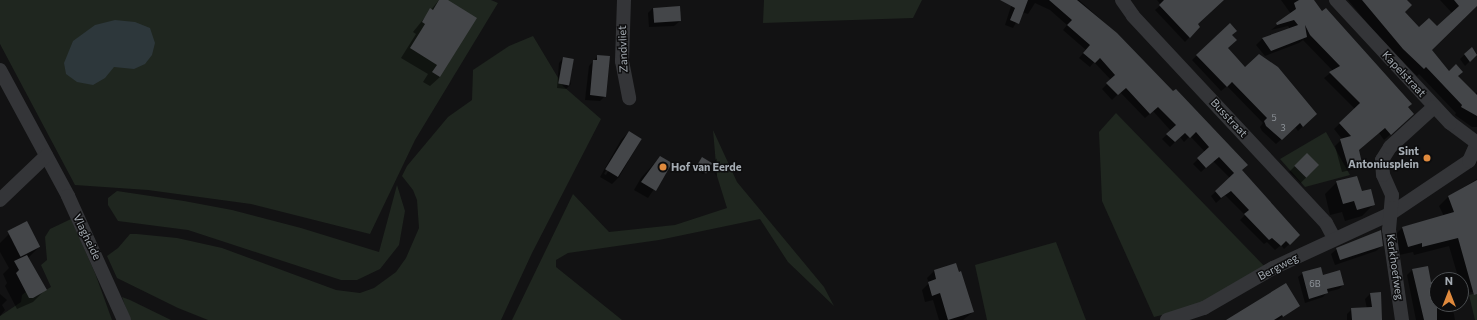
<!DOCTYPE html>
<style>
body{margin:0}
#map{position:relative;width:1477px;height:320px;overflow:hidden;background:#121213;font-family:Commissioner,sans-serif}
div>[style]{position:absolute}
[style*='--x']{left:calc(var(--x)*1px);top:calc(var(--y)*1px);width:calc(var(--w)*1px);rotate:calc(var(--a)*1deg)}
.green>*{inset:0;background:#1f261f}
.water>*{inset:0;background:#2d373b}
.shadow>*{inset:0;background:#0007;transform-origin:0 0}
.building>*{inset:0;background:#444649;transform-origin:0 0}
.minor>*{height:14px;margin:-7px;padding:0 7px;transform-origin:7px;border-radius:7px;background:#343538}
.dots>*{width:11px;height:11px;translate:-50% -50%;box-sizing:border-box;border:2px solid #0d0d0e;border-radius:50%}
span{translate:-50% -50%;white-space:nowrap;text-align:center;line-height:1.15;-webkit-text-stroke:3px #0d0d0e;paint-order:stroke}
.number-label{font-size:9px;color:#8d9298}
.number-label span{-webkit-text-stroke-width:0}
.street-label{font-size:11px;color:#a5acb3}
.poi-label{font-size:11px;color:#a5acb3;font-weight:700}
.right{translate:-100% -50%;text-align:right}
.left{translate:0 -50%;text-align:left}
.north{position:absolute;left:1429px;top:272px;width:40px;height:40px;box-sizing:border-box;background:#0d0d0e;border:1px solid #4a4d50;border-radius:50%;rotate:0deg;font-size:11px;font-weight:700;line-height:16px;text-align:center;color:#a5acb3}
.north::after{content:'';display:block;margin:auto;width:14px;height:18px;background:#e08a3d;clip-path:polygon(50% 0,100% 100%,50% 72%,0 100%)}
</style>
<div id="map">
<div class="green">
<div style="clip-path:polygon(0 0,491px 0,498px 3px,415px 140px,370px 234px,251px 204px,148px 190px,75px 185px,0 44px)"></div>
<div style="clip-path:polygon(764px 0,922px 0,913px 18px,763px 23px)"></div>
<div style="clip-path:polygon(533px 36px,563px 86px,601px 119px,532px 253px,501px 320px,208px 320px,178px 308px,117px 278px,107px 256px,118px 248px,130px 234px,137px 234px,177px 238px,222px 248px,336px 290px,360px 293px,374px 288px,396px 272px,406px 258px,419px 228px,417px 200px,413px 190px,402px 176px,407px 166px,448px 117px,472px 100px,473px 70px,509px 46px)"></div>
<div style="clip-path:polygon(1116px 113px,1269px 271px,1249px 283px,1182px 310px,1154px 317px,1102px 201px,1099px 132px)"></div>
<div style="clip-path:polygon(713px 130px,737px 182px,824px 287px,834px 306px,788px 262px,760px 219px,659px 240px,568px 253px,556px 260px,556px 267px,622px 320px,512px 320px,573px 194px,609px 232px,675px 225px,727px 208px,717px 176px)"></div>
<div style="clip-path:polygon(1326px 132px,1350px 175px,1305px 187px,1280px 159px)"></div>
<div style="clip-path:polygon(397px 185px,405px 211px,399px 245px,380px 269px,357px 280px,341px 280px,188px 230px,118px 221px,108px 205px,108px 198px,117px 191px,184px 201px,232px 210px,301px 228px,379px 252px)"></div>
<div style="clip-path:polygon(71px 219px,95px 273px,112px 320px,0 320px,0 316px,21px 302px,22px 295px,28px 290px,34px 297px,51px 287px,41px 265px,47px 260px,45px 237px,50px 229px)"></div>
<div style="clip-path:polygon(1056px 242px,1086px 320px,987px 320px,975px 265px)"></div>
<div style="clip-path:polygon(1477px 293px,1477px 320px,1475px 320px,1469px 295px)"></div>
<div style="clip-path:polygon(122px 297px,130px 300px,171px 320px,130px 320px)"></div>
</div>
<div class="water">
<div style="clip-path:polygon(115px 20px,135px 22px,150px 28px,155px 43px,152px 55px,145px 64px,134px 69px,114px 67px,105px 78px,93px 85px,77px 82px,66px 74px,64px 63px,73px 41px,95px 25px)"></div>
</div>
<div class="shadow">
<div style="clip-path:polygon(439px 0,447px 0,440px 77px,430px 86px,423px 82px,428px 74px,401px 58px,416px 34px,413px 32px)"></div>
<div style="clip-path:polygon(1013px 0,1079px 0,1116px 33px,1299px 235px,1284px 249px,1281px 245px,1275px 250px,1267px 242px,1264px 244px,1240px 220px,1245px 215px,1225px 195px,1216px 203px,1211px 196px,1230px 178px,1213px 161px,1201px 172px,1193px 164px,1205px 152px,1190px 136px,1184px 142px,1180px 137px,1170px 147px,1162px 139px,1171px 131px,1153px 111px,1145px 118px,1120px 92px,1112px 100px,1102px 89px,1111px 80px,1094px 62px,1090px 67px,1079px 58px,1086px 50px,1063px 30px,1067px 25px,1050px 10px,1035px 3px,1028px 14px,1022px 12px,1013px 28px,1005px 25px)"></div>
<div style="clip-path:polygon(1157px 0,1223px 0,1197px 24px,1199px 27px,1185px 42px,1155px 10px,1161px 5px)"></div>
<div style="clip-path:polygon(1281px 0,1313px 0,1406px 108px,1406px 120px,1384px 140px,1379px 133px,1358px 150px,1361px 162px,1355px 169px,1342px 172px,1335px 146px,1342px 139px,1334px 129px,1355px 109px,1324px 78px,1333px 71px,1303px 40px,1299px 43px,1265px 56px,1256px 45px,1262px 39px,1290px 29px,1288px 26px,1271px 30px,1291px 14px)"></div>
<div style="clip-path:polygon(1348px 0,1391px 0,1419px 29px,1437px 28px,1452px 13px,1440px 0,1473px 0,1431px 50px,1449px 72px,1475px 94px,1477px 92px,1477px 127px,1472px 127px,1455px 115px,1456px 113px,1419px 74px,1417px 76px,1377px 35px)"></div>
<div style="clip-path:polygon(679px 7px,680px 21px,674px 26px,649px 27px,648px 13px,653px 8px)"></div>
<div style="clip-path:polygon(1230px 24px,1231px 35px,1227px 48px,1245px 68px,1316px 114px,1298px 131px,1295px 127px,1276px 144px,1262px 131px,1260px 127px,1263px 123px,1227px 86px,1221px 91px,1192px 60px)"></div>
<div style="clip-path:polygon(1472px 48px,1477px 54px,1465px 66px,1460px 59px)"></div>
<div style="clip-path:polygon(598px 56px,605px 96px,600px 101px,585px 100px,589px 66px)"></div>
<div style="clip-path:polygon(563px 58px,571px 84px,566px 89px,557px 88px,559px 63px)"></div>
<div style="clip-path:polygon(evenodd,629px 132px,641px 140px,619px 177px,612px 184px,600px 177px,621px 140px,629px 132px,623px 140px,625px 140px,606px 175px,604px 174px,623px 140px)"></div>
<div style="left:1307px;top:154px;width:16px;height:25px;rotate:45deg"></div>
<div style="clip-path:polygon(660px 157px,671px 164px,648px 198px,634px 190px,641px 178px)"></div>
<div style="clip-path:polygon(702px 158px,705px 172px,703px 174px,695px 169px)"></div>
<div style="clip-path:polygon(1477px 179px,1477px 290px,1463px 295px,1461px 280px,1459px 280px,1449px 246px,1414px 255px,1413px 252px,1399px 255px,1394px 236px,1403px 227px,1444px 216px,1439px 206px,1448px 197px)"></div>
<div style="clip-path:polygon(1337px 182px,1361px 193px,1374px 204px,1362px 216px,1345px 221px,1342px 212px,1330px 215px,1325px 194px)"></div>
<div style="clip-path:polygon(9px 234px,39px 247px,28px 258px,45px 290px,33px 302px,17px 309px,5px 286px,7px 283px,3px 274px,9px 268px,0 252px,0 243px)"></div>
<div style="clip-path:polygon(1382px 246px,1376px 251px,1335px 265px,1331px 254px,1337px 249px)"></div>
<div style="clip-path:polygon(955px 264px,973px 312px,963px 320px,939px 320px,933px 300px,925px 302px,922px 290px,929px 283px,927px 278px,934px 271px)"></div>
<div style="clip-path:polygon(1427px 267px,1430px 283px,1437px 282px,1437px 304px,1452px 304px,1455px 320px,1416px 320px,1407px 275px,1412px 270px)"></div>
<div style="clip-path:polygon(1303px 273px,1322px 276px,1343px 285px,1339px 289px,1327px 292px,1323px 297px,1305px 303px,1298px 277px)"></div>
<div style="clip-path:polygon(0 294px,7px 300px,2px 305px,5px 310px,0 316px)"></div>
<div style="clip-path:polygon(1370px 294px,1381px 320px,1347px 320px,1347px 314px,1352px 309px,1367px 309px,1365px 299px)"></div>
<div style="clip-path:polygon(1299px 306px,1278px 320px,1230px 320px)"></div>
</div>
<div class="building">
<div style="clip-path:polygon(439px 0,448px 0,477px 18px,440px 77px,432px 72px,437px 65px,410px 48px,425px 24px,422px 22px,430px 8px,433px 10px)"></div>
<div style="clip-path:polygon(1000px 0,1028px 0,1019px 24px,1010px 20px,1015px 8px)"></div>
<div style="clip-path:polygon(1049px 0,1077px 0,1117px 33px,1173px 91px,1176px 89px,1248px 165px,1242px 170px,1300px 235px,1290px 245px,1286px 241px,1281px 246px,1272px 238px,1269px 240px,1244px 214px,1249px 210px,1231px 191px,1221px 198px,1215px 191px,1234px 173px,1219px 157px,1206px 168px,1197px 158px,1209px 147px,1196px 132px,1190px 138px,1185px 133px,1175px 142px,1166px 134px,1176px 125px,1158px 107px,1150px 114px,1126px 88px,1118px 95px,1106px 83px,1115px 75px,1100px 58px,1095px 63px,1083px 53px,1090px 45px,1067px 25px,1072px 20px)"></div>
<div style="clip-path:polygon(1164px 0,1224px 0,1198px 24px,1200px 27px,1190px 38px,1159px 5px)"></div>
<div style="clip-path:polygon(1299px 0,1314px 0,1322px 11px,1326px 8px,1412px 104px,1408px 107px,1414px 114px,1391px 135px,1385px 128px,1359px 150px,1362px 163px,1348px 166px,1340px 139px,1351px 136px,1339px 123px,1360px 103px,1329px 72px,1340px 66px,1310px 35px,1305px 25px,1307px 37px,1271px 51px,1262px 38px,1298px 25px,1294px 20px,1277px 25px,1276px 23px,1296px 9px,1294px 3px)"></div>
<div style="clip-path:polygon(1362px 0,1407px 0,1412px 5px,1405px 12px,1419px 27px,1429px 18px,1437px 26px,1459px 6px,1454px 0,1477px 0,1477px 6px,1432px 50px,1449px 71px,1456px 64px,1463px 72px,1458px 76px,1477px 95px,1477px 116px,1461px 107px,1462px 105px,1426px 67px,1424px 69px,1403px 49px)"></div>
<div style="left:680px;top:6px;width:15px;height:27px;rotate:86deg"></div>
<div style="clip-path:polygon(1230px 23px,1237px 31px,1232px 35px,1237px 40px,1228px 48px,1237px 58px,1245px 67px,1259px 54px,1278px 67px,1317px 114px,1303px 127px,1300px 123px,1282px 140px,1266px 126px,1264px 121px,1267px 118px,1232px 82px,1227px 87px,1196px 55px)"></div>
<div style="clip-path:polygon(1472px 47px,1477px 55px,1470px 62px,1464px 54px)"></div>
<div style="clip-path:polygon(597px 55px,610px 56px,606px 97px,590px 95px,593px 60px,597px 60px)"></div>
<div style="left:563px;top:57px;width:11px;height:27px;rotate:10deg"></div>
<div style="left:629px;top:131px;width:15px;height:45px;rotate:32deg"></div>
<div style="left:1307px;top:153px;width:17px;height:18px;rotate:45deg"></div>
<div style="clip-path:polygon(660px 156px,672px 163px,656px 191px,641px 182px)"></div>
<div style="left:702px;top:157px;width:12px;height:12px;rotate:31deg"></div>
<div style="clip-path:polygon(1357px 176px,1362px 191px,1371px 189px,1375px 205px,1357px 210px,1354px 201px,1343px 204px,1336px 181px)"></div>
<div style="clip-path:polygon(1477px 180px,1477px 294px,1474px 295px,1458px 238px,1422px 247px,1422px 243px,1408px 247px,1402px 227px,1454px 212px,1448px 196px)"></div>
<div style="left:27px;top:221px;width:29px;height:22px;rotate:63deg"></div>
<div style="clip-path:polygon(1381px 230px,1383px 246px,1340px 260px,1336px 248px)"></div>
<div style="clip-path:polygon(27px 255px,47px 290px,33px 298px,29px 298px,16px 273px,19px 270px,14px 261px)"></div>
<div style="clip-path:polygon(956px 263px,959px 272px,961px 271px,974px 312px,948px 320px,940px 293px,932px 296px,928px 282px,936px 279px,934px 270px)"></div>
<div style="clip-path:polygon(1428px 266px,1431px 282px,1437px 281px,1437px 320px,1424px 320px,1412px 269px)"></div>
<div style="clip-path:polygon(1321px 267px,1323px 275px,1340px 270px,1344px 285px,1327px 289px,1328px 293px,1309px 299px,1302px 272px)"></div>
<div style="clip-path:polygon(1286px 283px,1300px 306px,1283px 317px,1282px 315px,1274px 320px,1226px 320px)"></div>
<div style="clip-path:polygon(1381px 292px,1382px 320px,1352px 320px,1351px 308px,1372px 307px,1370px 293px)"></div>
</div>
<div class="minor">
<div style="--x:624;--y:0;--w:61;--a:91.9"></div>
<div style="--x:622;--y:61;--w:38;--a:79"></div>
<div style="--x:1122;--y:0;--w:19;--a:55"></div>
<div style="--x:1133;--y:16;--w:283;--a:47"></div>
<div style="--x:1326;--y:223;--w:17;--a:62"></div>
<div style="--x:0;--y:70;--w:143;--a:61.6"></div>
<div style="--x:68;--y:196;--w:136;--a:65.7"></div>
<div style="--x:0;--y:200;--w:64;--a:-43.7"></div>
<div style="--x:1167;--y:320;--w:39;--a:-18"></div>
<div style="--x:1204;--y:308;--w:80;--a:-30.1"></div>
<div style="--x:1273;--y:268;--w:129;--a:-24.8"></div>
<div style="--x:1390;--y:214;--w:95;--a:-33.9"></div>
<div style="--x:1469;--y:161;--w:20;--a:-66"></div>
<div style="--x:1477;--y:143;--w:34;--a:-143"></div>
<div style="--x:1450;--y:123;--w:168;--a:-132.8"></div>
<div style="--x:1402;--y:320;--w:91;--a:-98.2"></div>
<div style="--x:1389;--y:230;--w:35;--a:-85"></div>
<div style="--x:1392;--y:195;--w:22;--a:-114"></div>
<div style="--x:1383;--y:175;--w:15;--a:-94"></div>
<div style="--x:1382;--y:160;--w:15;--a:-58"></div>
<div style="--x:1390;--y:147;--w:59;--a:-42.3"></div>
</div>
<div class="dots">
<div style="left:1427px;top:158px;background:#e08a3d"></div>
<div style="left:663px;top:167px;background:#e08a3d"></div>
</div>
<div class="number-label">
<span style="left:1274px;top:118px">5</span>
<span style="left:1283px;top:128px">3</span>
<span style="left:1315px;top:284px">6B</span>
</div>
<div class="street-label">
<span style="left:623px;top:49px;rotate:-92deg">Zandvliet</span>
<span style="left:1404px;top:74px;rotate:47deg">Kapelstraat</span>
<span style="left:1229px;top:118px;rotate:47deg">Busstraat</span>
<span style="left:87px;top:237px;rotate:64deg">Vlagheide</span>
<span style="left:1278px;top:267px;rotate:-28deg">Bergweg</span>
<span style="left:1395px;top:267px;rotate:82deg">Kerkhoefweg</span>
</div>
<div class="poi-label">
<span class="right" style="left:1419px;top:158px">Sint<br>Antoniusplein</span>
<span class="left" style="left:671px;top:167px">Hof van Eerde</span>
</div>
<div class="north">N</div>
</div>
